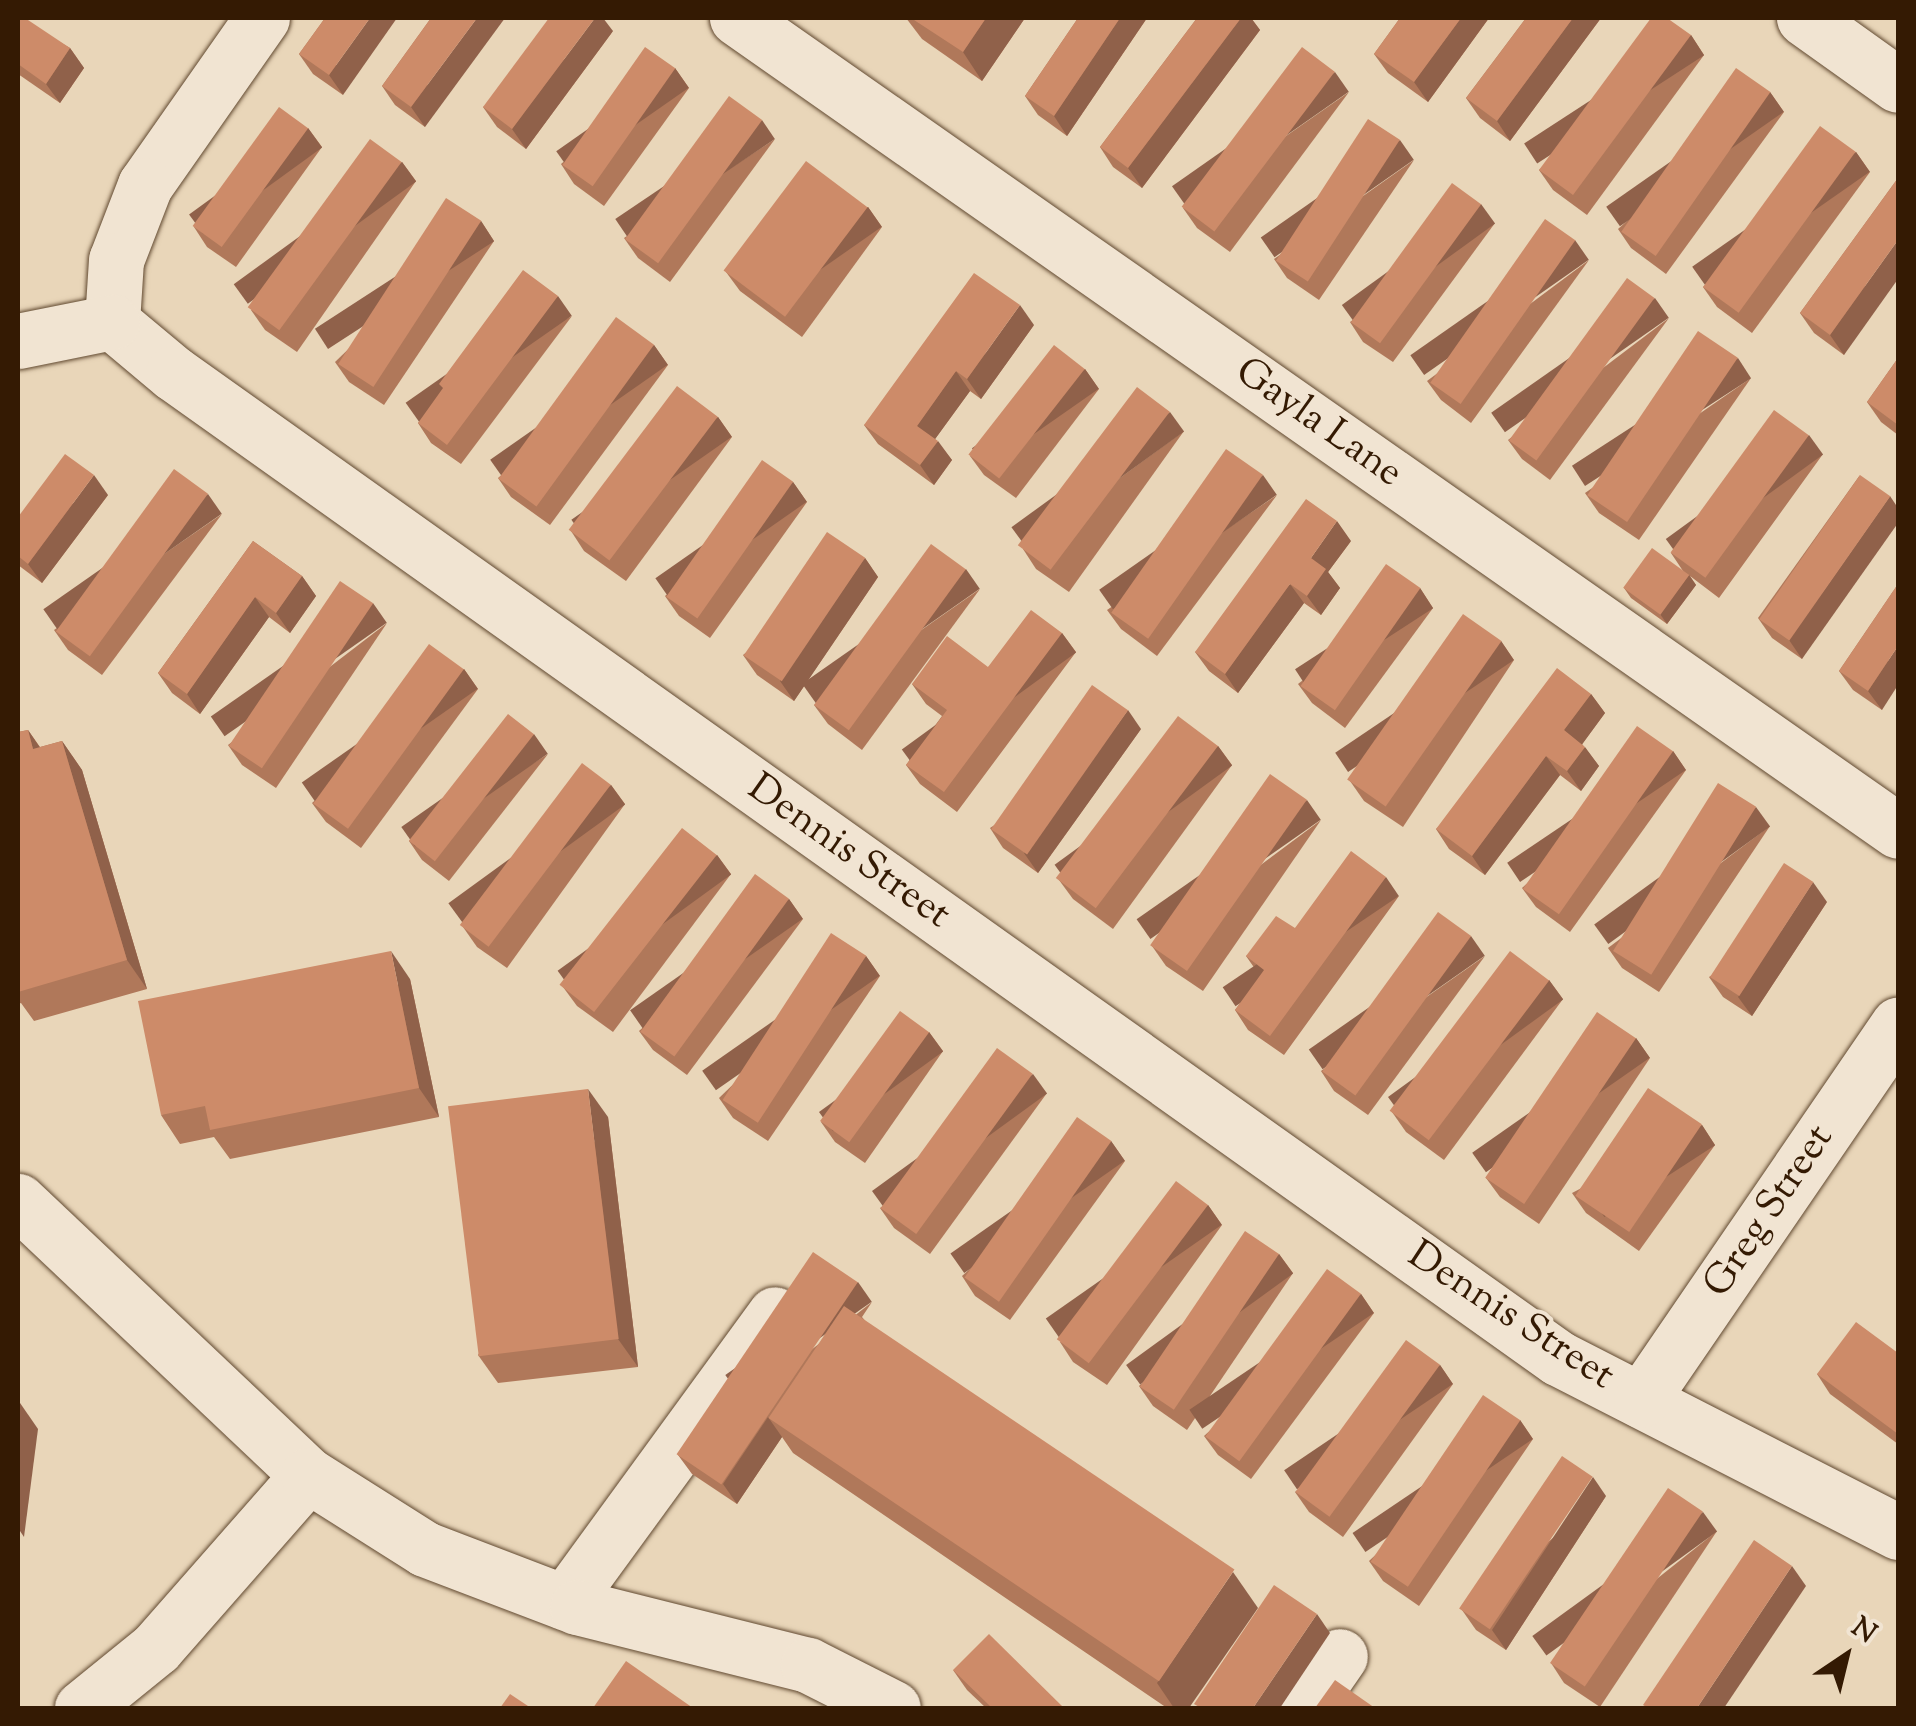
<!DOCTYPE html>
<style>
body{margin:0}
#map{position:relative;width:1916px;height:1726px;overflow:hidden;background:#e9d6b9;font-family:"Sorts Mill Goudy",serif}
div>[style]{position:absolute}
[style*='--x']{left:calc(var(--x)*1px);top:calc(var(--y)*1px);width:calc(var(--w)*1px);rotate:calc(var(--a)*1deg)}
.roads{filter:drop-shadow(0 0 2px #614930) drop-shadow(0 0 2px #614930)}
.minor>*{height:55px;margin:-27.5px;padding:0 27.5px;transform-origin:27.5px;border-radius:27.5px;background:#f1e4d2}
.wall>*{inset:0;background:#b0785a}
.shaded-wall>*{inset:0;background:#90614a;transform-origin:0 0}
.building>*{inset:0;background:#cd8b69;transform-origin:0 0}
span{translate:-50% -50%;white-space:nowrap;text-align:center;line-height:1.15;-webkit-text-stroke:8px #f1e4d2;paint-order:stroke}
.street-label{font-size:40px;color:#341a03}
.frame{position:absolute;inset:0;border:20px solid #341a03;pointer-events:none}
.north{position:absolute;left:1796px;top:1606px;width:100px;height:100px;-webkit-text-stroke:8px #f1e4d2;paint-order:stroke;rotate:35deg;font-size:28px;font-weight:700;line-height:40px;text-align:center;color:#341a03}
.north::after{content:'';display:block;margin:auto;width:35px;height:45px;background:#341a03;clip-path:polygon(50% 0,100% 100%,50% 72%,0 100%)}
</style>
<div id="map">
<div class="roads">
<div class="minor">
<div style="--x:262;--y:18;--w:204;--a:125"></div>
<div style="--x:145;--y:185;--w:80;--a:111.1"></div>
<div style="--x:116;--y:260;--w:62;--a:93.7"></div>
<div style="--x:112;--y:322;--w:80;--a:39.9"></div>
<div style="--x:173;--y:373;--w:1700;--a:35.42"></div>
<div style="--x:1558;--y:1358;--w:382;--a:27.1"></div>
<div style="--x:737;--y:18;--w:1417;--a:35"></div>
<div style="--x:1804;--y:18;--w:115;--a:35.5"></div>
<div style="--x:18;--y:341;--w:96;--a:-11.4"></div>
<div style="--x:18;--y:1201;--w:399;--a:43.4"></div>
<div style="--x:1641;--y:1400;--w:455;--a:-55.6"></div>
<div style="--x:565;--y:1602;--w:356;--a:-53.9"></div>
<div style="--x:82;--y:1708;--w:95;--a:-39"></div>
<div style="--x:156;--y:1648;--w:230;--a:-48.7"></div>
<div style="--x:308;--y:1475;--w:138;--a:32.3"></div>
<div style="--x:425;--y:1549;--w:163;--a:20.9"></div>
<div style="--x:577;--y:1607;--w:238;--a:14.1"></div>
<div style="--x:808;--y:1665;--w:95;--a:26.8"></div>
<div style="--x:1304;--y:1708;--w:63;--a:-55.3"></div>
</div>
</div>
<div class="wall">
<div style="clip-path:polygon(18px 18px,70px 48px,84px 68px,60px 103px,18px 74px)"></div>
<div style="clip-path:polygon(325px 18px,343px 95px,313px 74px,299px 54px)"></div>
<div style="clip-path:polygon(431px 18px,425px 127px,395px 105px,382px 86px)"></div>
<div style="clip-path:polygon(906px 18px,1025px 18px,982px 81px,922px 39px)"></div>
<div style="clip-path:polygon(1078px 18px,1147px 18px,1067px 136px,1038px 115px,1025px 96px)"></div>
<div style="clip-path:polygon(1197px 18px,1251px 18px,1260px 30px,1142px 188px,1113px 167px,1100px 147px)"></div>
<div style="clip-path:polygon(1400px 18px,1489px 18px,1428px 102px,1388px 73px,1374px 54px)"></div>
<div style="clip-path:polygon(1526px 18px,1601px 18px,1510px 141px,1480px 118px,1466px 98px)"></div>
<div style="clip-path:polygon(613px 31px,526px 149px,497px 127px,483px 107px)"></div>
<div style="clip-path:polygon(1691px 35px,1704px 55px,1587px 215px,1553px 190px,1539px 170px)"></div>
<div style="clip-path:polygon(675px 68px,689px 88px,604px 206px,574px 184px,561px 164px)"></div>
<div style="clip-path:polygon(1349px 92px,1230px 252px,1197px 228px,1183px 208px)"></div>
<div style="clip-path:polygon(1770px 92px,1784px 112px,1666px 274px,1631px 248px,1618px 229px)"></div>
<div style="clip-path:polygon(308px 128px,322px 147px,236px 267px,207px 247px,194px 227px)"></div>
<div style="clip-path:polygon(775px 139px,670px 282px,638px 258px,624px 238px)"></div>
<div style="clip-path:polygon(1856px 152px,1870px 172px,1752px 333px,1717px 307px,1703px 287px)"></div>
<div style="clip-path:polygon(1414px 160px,1319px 300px,1287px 278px,1274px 259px)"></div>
<div style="clip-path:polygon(402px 162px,416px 181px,297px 352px,265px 330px,251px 310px)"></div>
<div style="clip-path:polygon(1898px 178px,1844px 355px,1814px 333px,1800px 313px)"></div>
<div style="clip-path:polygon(868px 207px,882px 227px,802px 337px,740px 291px,726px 272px)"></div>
<div style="clip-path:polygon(481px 221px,494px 241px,384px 405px,349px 382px,335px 362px)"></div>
<div style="clip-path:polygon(1495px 223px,1393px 362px,1363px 342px,1350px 322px)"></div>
<div style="clip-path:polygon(1589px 260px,1471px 423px,1441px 400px,1427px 381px)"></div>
<div style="clip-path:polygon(572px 316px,461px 464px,431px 443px,418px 423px,442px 389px,439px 384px)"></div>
<div style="clip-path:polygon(1669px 318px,1550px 480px,1522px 459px,1508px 440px)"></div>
<div style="clip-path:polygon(1034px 325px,981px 399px,970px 391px,935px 439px,952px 460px,934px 485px,878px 444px,864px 425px)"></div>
<div style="clip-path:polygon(654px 345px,668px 365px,550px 525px,511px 497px,498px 478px)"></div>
<div style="clip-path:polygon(1898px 358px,1898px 435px,1881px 422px,1867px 402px)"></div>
<div style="clip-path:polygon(1085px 369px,1099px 389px,1016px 498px,984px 475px,970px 456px)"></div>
<div style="clip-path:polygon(1751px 378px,1639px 540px,1599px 513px,1585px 493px)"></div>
<div style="clip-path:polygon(718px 417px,732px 437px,626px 581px,584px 551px,571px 531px)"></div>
<div style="clip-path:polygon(1184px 431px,1069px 592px,1036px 569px,1023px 549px)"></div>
<div style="clip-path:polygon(1823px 454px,1719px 598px,1690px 576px,1696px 585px,1667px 624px,1631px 598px,1624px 588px,1683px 571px,1671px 553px)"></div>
<div style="clip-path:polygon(1860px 475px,1802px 659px,1772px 638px,1758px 618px)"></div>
<div style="clip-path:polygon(793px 482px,807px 502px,710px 638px,679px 616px,665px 596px)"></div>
<div style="clip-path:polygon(108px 495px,42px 583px,18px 565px,18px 517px)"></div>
<div style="clip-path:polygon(1277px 495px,1157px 656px,1121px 629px,1107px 610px)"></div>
<div style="clip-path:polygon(222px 514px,102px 675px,68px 650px,54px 630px)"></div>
<div style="clip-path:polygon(253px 541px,302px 576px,316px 596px,290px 633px,269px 617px,200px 714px,172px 693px,158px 673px)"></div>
<div style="clip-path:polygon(1351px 541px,1328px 572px,1340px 588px,1321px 615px,1304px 603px,1238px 693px,1209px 671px,1195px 652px)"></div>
<div style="clip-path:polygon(865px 558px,878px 577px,794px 701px,757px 675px,743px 655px)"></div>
<div style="clip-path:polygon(1898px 584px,1882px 710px,1853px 690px,1839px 671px)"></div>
<div style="clip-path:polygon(1420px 588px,1433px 608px,1345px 728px,1312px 703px,1298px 684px)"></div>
<div style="clip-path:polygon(980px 589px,862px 750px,828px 724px,814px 705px)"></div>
<div style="clip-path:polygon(387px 623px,276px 788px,242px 765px,228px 745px)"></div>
<div style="clip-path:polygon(1062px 633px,1076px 652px,957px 812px,920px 784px,906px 765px,942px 716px,926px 704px,912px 684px,988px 667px)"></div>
<div style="clip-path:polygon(1501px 641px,1514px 660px,1403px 827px,1364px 801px,1350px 781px)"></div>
<div style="clip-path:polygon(464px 669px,478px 689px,361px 848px,326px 822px,312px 803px)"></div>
<div style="clip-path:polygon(1591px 694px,1605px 713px,1582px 744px,1599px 766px,1581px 791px,1560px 775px,1485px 875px,1449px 849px,1436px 829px)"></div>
<div style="clip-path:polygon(1141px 729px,1038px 873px,1003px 848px,990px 828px)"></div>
<div style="clip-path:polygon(28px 730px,40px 747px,62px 741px,82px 770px,147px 989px,34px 1021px,21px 1003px,18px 1004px,18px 732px)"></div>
<div style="clip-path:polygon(1218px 746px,1232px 765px,1113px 929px,1073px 899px,1059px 880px)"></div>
<div style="clip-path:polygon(1673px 751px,1686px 770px,1570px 932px,1536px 907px,1522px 888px)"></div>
<div style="clip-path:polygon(548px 754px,449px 881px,422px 860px,409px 841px)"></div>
<div style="clip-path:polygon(611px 785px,625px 804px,507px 968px,477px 947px,463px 927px)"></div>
<div style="clip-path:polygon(1321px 820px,1203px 991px,1166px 966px,1152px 946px)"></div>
<div style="clip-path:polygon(1770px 826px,1659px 992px,1622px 968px,1608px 948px)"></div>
<div style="clip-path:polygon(717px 855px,731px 874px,613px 1032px,577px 1006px,563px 987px)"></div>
<div style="clip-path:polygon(1399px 896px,1284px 1055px,1248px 1030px,1235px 1010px,1260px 976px,1246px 956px,1295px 928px)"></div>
<div style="clip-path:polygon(789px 899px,803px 919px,687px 1075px,653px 1050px,639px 1031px)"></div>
<div style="clip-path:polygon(1827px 902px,1752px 1016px,1723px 997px,1709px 977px)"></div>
<div style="clip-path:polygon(866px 956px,880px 976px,768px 1141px,733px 1118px,719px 1098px)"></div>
<div style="clip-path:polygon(1485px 956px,1368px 1115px,1334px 1091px,1321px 1071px)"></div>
<div style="clip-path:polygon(410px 979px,439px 1117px,230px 1159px,214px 1137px,180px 1144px,161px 1115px)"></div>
<div style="clip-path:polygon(1549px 980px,1563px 999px,1444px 1160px,1406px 1132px,1392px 1112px)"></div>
<div style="clip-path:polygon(929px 1032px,943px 1051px,865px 1163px,835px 1142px,821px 1122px)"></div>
<div style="clip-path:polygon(1636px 1038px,1650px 1058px,1539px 1224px,1500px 1197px,1486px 1178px)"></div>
<div style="clip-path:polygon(1047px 1093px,930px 1254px,894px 1228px,880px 1208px)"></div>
<div style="clip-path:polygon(608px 1117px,638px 1367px,498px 1383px,478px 1355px)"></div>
<div style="clip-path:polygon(1702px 1125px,1715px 1145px,1639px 1251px,1586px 1213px,1572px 1193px)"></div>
<div style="clip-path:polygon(1111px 1141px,1125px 1161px,1010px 1320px,975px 1296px,962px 1276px)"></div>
<div style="clip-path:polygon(1208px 1205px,1222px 1225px,1107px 1385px,1073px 1362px,1060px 1342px)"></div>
<div style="clip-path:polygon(1279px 1254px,1293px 1273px,1187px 1430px,1153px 1406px,1139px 1386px)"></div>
<div style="clip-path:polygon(1361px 1294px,1374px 1313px,1251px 1479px,1218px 1455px,1204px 1436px)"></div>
<div style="clip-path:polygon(872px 1302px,862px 1317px,1189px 1708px,1167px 1708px,793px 1453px,782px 1437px,737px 1504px,692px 1474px,678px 1455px)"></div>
<div style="clip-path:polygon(1898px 1353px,1898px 1444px,1830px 1394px,1817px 1374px)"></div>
<div style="clip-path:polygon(1440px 1365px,1453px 1384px,1343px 1537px,1309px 1512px,1295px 1492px)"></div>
<div style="clip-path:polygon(1520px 1420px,1533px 1439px,1419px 1606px,1383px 1581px,1369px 1561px)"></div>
<div style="clip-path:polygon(1606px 1496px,1506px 1650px,1476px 1630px,1462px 1610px)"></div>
<div style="clip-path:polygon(1717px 1531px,1600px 1707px,1564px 1683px,1551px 1663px)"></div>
<div style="clip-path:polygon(953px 1670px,1064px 1708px,986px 1708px,967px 1690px)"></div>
</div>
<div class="shaded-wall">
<div style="clip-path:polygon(370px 18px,397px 18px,343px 95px,329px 75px)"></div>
<div style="clip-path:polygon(477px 18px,505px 18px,425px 127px,411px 107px)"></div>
<div style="clip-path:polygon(595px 18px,603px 18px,613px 31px,526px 149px,512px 129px)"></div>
<div style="clip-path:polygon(986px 18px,1025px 18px,982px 81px,963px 52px)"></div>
<div style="clip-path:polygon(1120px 18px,1147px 18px,1067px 136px,1054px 116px)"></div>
<div style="clip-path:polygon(1241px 18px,1251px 18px,1260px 30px,1142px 188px,1128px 168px)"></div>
<div style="clip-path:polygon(1461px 18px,1489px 18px,1428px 102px,1414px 82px)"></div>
<div style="clip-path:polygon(1573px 18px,1601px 18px,1510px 141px,1497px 121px)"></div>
<div style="left:1691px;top:35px;width:24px;height:199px;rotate:57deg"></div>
<div style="clip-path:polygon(70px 48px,84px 68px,60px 103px,46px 84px)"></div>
<div style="left:675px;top:68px;width:24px;height:145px;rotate:55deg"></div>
<div style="left:1335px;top:72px;width:24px;height:199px;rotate:55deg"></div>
<div style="left:1770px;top:92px;width:24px;height:200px;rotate:55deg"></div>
<div style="left:762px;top:120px;width:23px;height:177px;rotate:56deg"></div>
<div style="left:308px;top:128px;width:24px;height:147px;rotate:54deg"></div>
<div style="left:1400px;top:140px;width:24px;height:170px;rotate:55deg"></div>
<div style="left:1856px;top:152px;width:24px;height:200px;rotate:55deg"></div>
<div style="left:402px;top:162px;width:24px;height:208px;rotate:54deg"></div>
<div style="left:1481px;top:204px;width:24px;height:172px;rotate:54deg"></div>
<div style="left:868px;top:207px;width:24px;height:137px;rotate:55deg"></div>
<div style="left:481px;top:221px;width:24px;height:198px;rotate:57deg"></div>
<div style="left:1575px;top:240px;width:24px;height:201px;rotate:55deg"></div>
<div style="clip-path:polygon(1898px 240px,1898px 279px,1844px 355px,1830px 335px)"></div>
<div style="left:558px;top:296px;width:24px;height:186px;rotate:55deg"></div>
<div style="left:1655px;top:298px;width:24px;height:200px;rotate:55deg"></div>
<div style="clip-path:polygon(1020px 305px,1034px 325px,981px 399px,967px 379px)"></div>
<div style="left:654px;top:345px;width:24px;height:200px;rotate:55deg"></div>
<div style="left:1738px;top:358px;width:24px;height:198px;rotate:57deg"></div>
<div style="left:1085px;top:369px;width:24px;height:138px;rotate:55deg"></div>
<div style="clip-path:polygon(956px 371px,970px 391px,930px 446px,917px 426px)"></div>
<div style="left:1170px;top:412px;width:24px;height:196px;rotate:54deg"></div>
<div style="left:718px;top:417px;width:24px;height:179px;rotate:55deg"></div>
<div style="left:1809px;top:435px;width:24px;height:177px;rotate:54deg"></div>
<div style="clip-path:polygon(938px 441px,952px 460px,934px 485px,920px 465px)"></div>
<div style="clip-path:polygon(94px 475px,108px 495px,42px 583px,28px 564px)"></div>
<div style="left:1263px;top:475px;width:24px;height:200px;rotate:55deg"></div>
<div style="left:793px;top:482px;width:24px;height:168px;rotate:55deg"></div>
<div style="left:208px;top:494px;width:24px;height:201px;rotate:55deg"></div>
<div style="clip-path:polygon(1890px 496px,1898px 508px,1898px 523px,1802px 659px,1789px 640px)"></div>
<div style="clip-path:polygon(1337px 521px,1351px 541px,1328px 572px,1340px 588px,1321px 615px,1307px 596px,1311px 558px)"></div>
<div style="clip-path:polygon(865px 558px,878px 577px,794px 701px,780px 681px)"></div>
<div style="left:966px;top:569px;width:24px;height:200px;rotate:55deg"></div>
<div style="clip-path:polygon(1689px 575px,1696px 585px,1667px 624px,1660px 614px)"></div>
<div style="clip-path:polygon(302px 576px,316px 596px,290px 633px,276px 613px)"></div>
<div style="clip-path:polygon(1290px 584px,1304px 603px,1238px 693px,1225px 674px)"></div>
<div style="left:1420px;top:588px;width:24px;height:149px;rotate:57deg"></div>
<div style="clip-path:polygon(255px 597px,269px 617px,200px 714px,187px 694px)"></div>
<div style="left:373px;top:603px;width:24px;height:198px;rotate:55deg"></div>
<div style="left:1062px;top:633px;width:24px;height:198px;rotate:54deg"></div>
<div style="left:1501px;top:641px;width:23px;height:200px;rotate:56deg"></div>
<div style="clip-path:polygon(1898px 646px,1898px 685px,1882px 710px,1868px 691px)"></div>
<div style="left:464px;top:669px;width:24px;height:198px;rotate:55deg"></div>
<div style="clip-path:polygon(1591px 694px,1605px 713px,1578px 750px,1564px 730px)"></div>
<div style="clip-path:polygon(1128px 710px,1141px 729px,1038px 873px,1024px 853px)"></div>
<div style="clip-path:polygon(28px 730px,47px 758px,33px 749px)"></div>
<div style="left:534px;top:734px;width:24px;height:162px;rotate:55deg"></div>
<div style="clip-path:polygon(62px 741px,82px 770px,147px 989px,127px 960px)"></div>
<div style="left:1218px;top:746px;width:24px;height:202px;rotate:54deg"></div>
<div style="clip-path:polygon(1585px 747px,1599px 766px,1581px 791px,1567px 771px)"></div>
<div style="left:1673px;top:751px;width:23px;height:200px;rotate:56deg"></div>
<div style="clip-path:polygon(1546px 756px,1560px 775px,1485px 875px,1472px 856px)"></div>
<div style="left:611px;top:785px;width:24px;height:201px;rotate:54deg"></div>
<div style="left:1307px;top:800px;width:24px;height:208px;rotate:55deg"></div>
<div style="left:1756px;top:807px;width:24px;height:200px;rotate:54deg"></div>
<div style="left:717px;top:855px;width:24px;height:197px;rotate:54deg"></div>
<div style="left:1386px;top:877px;width:23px;height:197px;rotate:56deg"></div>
<div style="clip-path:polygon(1813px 882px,1827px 902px,1752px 1016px,1738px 997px)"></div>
<div style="left:789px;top:899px;width:24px;height:194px;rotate:55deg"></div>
<div style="left:1471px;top:936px;width:24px;height:198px;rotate:55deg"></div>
<div style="clip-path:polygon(391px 951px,410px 979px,439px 1117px,419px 1088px)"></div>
<div style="left:866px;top:956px;width:24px;height:200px;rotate:55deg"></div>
<div style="left:1549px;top:980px;width:24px;height:199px;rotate:54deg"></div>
<div style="left:929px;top:1032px;width:24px;height:136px;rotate:54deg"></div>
<div style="left:1636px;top:1038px;width:24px;height:200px;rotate:55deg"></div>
<div style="left:1033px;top:1074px;width:24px;height:199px;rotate:54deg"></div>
<div style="clip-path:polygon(588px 1089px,608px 1117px,638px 1367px,618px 1339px)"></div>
<div style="left:1702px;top:1125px;width:24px;height:132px;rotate:57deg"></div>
<div style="left:1111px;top:1141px;width:24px;height:196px;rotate:55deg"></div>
<div style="left:1208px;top:1205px;width:24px;height:198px;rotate:55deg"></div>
<div style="left:1279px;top:1254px;width:24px;height:189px;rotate:54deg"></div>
<div style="left:858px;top:1282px;width:24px;height:162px;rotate:55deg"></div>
<div style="left:1361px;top:1294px;width:23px;height:207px;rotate:56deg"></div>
<div style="left:1440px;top:1365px;width:23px;height:188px;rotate:56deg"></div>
<div style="clip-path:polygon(18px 1400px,38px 1429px,24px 1537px,18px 1528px)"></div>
<div style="clip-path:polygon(768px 1417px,782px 1437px,737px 1504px,723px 1484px)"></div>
<div style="left:1520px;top:1420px;width:23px;height:202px;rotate:56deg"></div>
<div style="clip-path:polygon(1593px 1477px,1606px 1496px,1506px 1650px,1492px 1630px)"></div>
<div style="left:1703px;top:1512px;width:24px;height:211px;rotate:54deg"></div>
<div style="clip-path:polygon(1792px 1566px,1806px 1586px,1724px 1708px,1697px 1708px)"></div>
<div style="clip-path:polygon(1233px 1572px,1258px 1608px,1189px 1708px,1174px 1708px,1157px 1683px)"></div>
<div style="clip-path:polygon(1317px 1614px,1330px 1633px,1280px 1708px,1253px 1708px)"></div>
</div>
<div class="building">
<div style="clip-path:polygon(18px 18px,25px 18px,70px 48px,46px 84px,18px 64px)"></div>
<div style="clip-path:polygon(325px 18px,370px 18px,329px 75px,299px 54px)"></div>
<div style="clip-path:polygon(431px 18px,477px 18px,411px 107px,382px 86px)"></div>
<div style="clip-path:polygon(549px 18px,595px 18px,512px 129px,483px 107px)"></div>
<div style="clip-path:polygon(911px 18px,986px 18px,963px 52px)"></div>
<div style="clip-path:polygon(1078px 18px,1120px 18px,1054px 116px,1025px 96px)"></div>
<div style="clip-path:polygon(1197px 18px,1241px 18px,1128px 168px,1100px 147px)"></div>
<div style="clip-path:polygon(1400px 18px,1461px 18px,1414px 82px,1374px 54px)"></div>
<div style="clip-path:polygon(1526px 18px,1573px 18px,1497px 121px,1466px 98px)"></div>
<div style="clip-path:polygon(1651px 18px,1667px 18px,1691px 35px,1573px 195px,1539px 170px)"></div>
<div style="left:645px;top:47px;width:37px;height:144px;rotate:35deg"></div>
<div style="left:1302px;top:47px;width:41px;height:200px;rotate:37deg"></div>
<div style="left:1736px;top:68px;width:42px;height:200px;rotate:35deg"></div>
<div style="left:729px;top:96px;width:41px;height:177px;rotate:36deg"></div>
<div style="left:279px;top:107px;width:36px;height:147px;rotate:36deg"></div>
<div style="left:1368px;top:119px;width:38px;height:169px;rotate:33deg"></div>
<div style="left:1820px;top:126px;width:44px;height:199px;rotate:36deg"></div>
<div style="left:370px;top:139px;width:39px;height:208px;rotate:36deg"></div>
<div style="left:806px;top:161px;width:77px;height:137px;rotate:37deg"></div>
<div style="clip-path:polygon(1898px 178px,1898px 240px,1830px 335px,1800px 313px)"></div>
<div style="left:1452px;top:183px;width:36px;height:172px;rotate:36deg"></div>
<div style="left:446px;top:198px;width:42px;height:198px;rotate:33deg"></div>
<div style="left:1545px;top:219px;width:37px;height:200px;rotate:35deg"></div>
<div style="clip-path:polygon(523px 270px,558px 296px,447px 445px,418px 423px,443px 388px,439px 384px)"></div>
<div style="clip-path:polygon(974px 273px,1020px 305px,967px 379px,956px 371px,917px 426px,938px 441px,920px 465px,864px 425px)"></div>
<div style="left:1627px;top:278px;width:34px;height:201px;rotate:36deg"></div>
<div style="left:616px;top:317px;width:47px;height:200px;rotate:36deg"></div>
<div style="left:1698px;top:331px;width:48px;height:198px;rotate:34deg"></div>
<div style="left:1054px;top:345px;width:39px;height:139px;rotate:38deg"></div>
<div style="clip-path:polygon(1898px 358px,1898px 425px,1867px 402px)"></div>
<div style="left:677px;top:386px;width:51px;height:180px;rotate:37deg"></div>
<div style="left:1137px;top:387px;width:41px;height:198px;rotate:37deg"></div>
<div style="left:1774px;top:410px;width:43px;height:176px;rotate:36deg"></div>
<div style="left:1226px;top:449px;width:45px;height:200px;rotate:35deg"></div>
<div style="clip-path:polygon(65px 454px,94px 475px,28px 564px,18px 556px,18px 517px)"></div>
<div style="left:762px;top:460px;width:38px;height:167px;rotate:35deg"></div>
<div style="left:174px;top:469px;width:42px;height:201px;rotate:36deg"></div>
<div style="left:1860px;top:475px;width:37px;height:176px;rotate:35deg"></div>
<div style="clip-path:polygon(1306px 499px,1337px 521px,1311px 558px,1326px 569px,1307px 596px,1290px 584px,1225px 674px,1195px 652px)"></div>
<div style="left:827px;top:532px;width:46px;height:149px;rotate:34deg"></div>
<div style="clip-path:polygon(253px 541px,302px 576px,276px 613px,255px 597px,187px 694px,158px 673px)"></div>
<div style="left:931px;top:544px;width:43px;height:199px;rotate:36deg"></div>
<div style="left:1652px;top:548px;width:46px;height:49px;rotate:36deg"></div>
<div style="left:1386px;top:564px;width:42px;height:149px;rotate:35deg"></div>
<div style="left:340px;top:581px;width:40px;height:199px;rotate:34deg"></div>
<div style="clip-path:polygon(1898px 584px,1898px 646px,1868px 691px,1839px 671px)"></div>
<div style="clip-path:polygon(1031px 610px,1062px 633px,944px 792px,906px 765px,947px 710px,912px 684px,947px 636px,988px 667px)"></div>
<div style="left:1463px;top:614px;width:47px;height:202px;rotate:35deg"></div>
<div style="left:429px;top:644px;width:43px;height:197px;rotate:36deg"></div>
<div style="clip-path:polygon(1557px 668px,1591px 694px,1564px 730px,1585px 747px,1567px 771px,1546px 756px,1472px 856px,1436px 829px)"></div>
<div style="left:1092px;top:685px;width:44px;height:176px;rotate:35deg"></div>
<div style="left:508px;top:714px;width:33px;height:161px;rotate:38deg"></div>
<div style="left:1178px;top:716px;width:50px;height:203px;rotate:37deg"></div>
<div style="left:1637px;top:726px;width:44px;height:199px;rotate:35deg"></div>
<div style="clip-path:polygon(28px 730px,33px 749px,62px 741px,127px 960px,18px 992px,18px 732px)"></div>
<div style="left:582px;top:763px;width:36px;height:203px;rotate:37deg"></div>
<div style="left:1270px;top:774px;width:45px;height:209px;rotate:35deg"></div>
<div style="left:1718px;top:783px;width:45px;height:198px;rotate:32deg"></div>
<div style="left:682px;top:828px;width:44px;height:199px;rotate:38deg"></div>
<div style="clip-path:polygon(1351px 851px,1386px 877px,1270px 1036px,1235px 1010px,1264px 970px,1246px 956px,1276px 916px,1295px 928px)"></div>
<div style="left:1784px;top:863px;width:35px;height:136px;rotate:33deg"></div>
<div style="left:755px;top:874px;width:42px;height:195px;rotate:36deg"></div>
<div style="left:1438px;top:912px;width:41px;height:197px;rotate:36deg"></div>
<div style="left:831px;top:933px;width:42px;height:199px;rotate:33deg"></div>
<div style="clip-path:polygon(391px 951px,419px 1088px,210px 1130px,205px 1106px,161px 1115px,138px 1001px)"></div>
<div style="left:1510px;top:951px;width:49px;height:200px;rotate:37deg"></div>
<div style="left:900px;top:1011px;width:36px;height:136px;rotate:36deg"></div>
<div style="left:1597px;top:1012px;width:47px;height:200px;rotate:34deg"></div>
<div style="left:997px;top:1048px;width:44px;height:198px;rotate:36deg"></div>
<div style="left:1648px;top:1088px;width:65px;height:130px;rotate:34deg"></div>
<div style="left:588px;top:1089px;width:252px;height:141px;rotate:83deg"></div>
<div style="left:1077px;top:1117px;width:42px;height:196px;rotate:35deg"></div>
<div style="left:1176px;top:1181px;width:40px;height:198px;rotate:37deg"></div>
<div style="left:1245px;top:1231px;width:41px;height:188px;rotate:34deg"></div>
<div style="left:813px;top:1252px;width:54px;height:244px;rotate:34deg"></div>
<div style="left:1327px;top:1269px;width:42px;height:207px;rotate:36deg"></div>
<div style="left:844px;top:1306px;width:471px;height:135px;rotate:34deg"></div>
<div style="clip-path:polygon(1856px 1322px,1898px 1353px,1898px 1434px,1817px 1374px)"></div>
<div style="left:1406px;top:1340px;width:42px;height:188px;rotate:36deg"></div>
<div style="left:1483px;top:1395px;width:45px;height:201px;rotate:34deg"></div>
<div style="left:1562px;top:1456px;width:37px;height:184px;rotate:34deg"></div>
<div style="left:1668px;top:1488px;width:42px;height:211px;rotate:34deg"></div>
<div style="clip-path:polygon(1754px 1540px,1792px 1566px,1697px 1708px,1648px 1708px,1643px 1705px)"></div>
<div style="clip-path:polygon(1274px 1585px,1317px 1614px,1253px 1708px,1201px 1708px,1194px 1704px)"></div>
<div style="clip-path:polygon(989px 1634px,1064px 1708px,992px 1708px,953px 1670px)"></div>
<div style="clip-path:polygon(626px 1661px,693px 1708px,593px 1708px)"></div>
<div style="clip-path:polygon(1335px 1680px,1375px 1708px,1315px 1708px)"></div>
<div style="clip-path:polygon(510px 1694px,531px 1708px,500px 1708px)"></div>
</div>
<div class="street-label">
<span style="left:1318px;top:424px;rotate:35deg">Gayla Lane</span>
<span style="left:848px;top:853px;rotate:35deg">Dennis Street</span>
<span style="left:1770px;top:1212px;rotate:-56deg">Greg Street</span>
<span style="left:1510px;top:1317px;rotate:33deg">Dennis Street</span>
</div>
<div class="frame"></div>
<div class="north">N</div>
</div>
